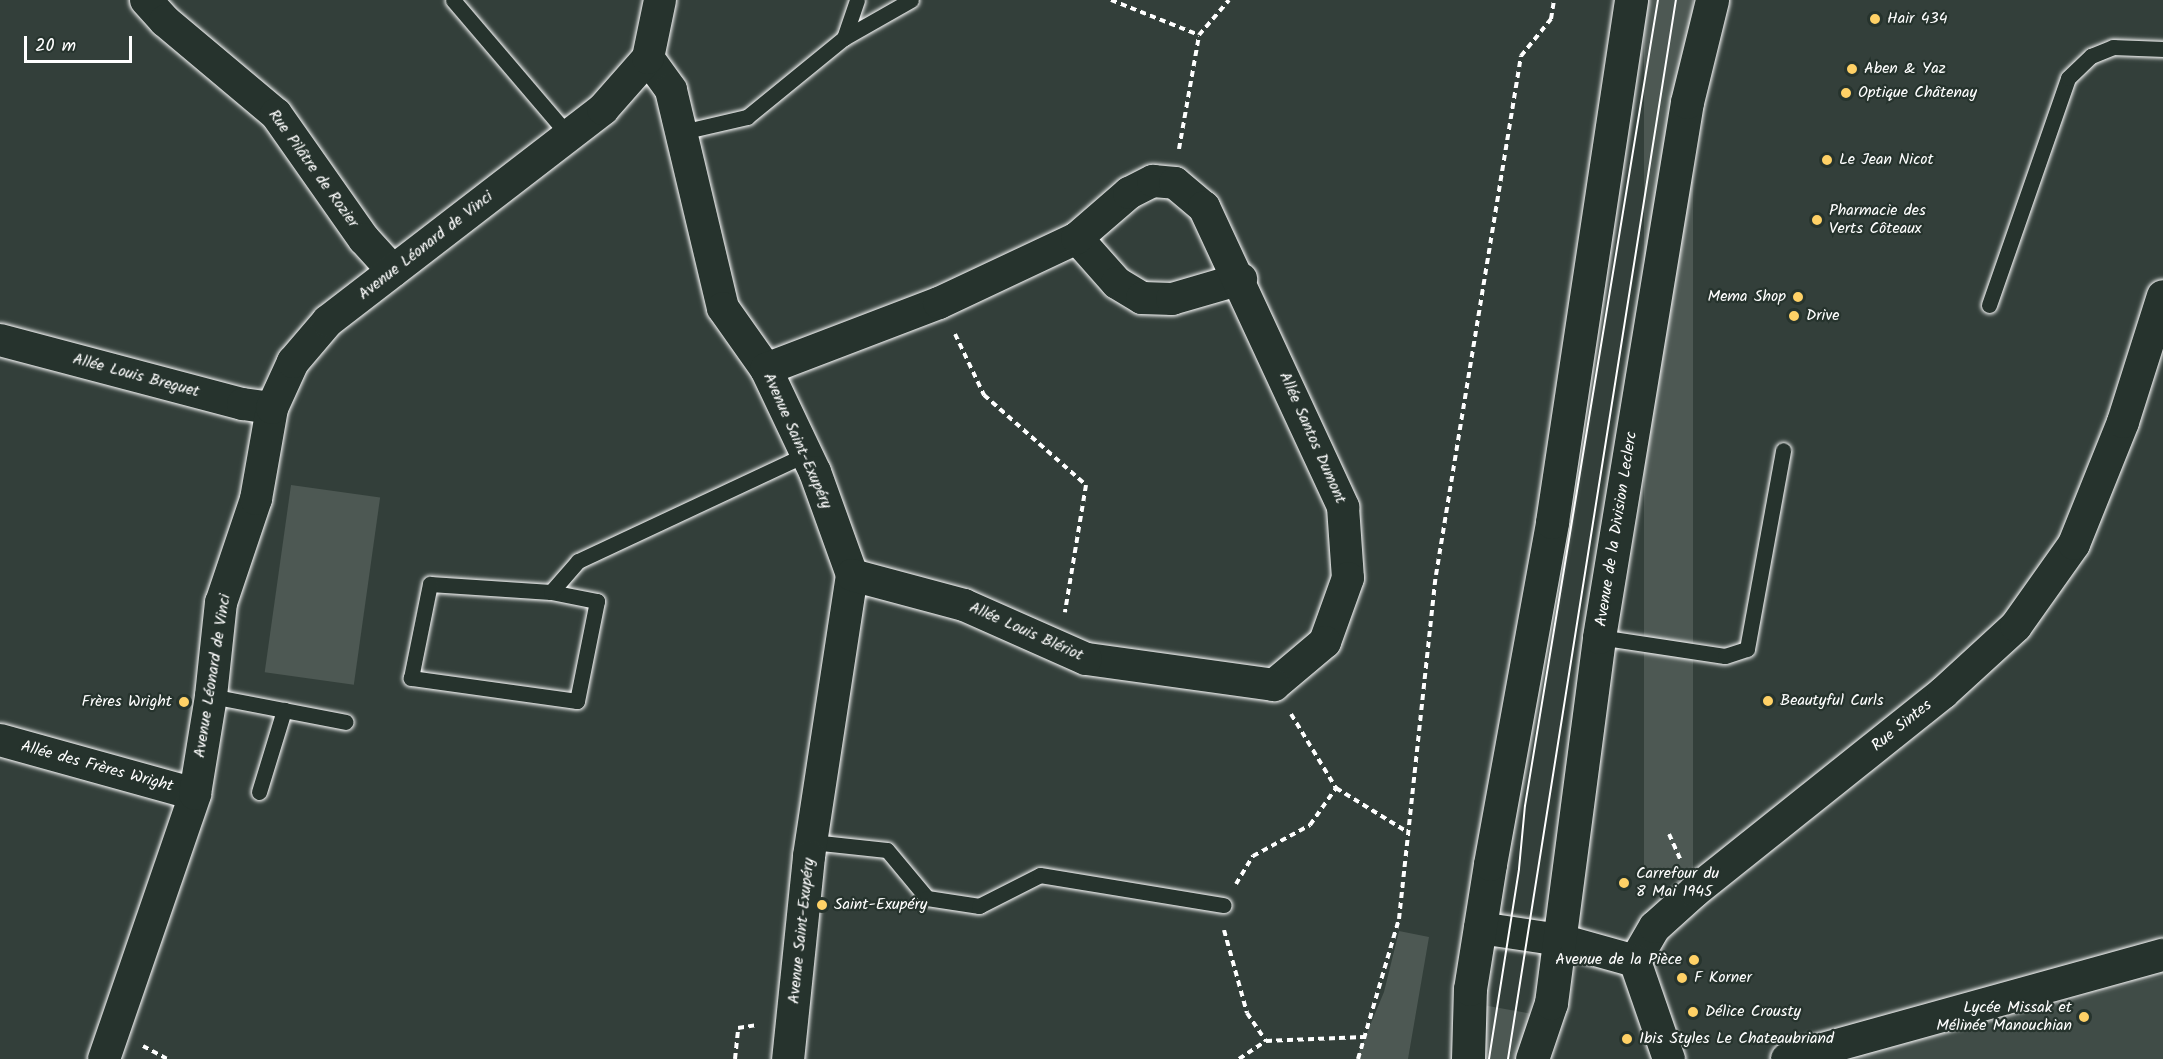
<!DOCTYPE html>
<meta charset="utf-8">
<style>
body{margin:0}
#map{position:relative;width:2163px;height:1059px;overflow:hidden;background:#333f3a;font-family:Kalam,sans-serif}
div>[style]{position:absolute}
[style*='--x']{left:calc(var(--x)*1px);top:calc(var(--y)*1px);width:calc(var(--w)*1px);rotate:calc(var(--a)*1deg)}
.built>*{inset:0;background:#404c47}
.green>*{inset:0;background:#4d5853;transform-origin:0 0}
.path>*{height:4px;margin-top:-2px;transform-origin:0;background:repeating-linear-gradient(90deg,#fff 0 6px,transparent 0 10.5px)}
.roads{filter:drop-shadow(0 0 2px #fff) drop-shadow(0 0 2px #fff)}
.lane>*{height:15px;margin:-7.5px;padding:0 7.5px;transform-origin:7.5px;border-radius:7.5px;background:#26332d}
.street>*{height:32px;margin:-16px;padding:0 16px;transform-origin:16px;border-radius:16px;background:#26332d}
.primary>*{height:33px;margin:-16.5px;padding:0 16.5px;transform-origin:16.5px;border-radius:16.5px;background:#26332d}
.tram>*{height:1.5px;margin:-0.75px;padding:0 0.75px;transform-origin:0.75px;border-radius:0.75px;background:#fff}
.dots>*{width:16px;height:16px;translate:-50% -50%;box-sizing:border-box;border:3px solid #26332d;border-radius:50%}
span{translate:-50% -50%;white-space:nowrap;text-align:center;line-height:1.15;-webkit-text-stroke:4.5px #26332d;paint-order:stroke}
.poi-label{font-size:16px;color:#fff}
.left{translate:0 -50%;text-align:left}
.right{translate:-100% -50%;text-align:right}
.street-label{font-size:16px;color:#fff}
.scale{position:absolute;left:24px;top:36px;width:108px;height:27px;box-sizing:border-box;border:3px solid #fff;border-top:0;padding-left:8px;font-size:18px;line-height:21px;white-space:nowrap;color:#fff;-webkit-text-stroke:4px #26332d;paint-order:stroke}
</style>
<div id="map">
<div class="built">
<div style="clip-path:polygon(2163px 976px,2163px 1059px,1846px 1059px)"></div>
</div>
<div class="green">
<div style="left:1644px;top:0;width:49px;height:868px"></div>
<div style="left:291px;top:485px;width:90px;height:189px;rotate:8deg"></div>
<div style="clip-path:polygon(1399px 931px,1429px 937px,1408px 1059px,1356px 1059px,1384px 992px)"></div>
<div style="clip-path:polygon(1477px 1004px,1533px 1014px,1520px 1059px,1476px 1059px)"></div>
</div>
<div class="path">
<div style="--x:1111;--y:0;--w:95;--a:21.7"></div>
<div style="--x:1179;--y:149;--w:116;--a:-80"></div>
<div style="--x:1199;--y:35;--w:46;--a:-49.4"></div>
<div style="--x:955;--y:334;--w:68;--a:64.6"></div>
<div style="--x:984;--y:395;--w:136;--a:41.4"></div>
<div style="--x:1086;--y:485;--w:129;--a:99.4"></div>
<div style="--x:1291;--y:714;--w:87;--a:58.7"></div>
<div style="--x:1336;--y:788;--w:82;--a:31.6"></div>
<div style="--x:1669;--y:834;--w:30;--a:66"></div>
<div style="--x:1236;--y:884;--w:33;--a:-59"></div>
<div style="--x:1253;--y:856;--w:65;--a:-28.5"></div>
<div style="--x:1310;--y:825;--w:45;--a:-54.9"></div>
<div style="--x:1224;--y:930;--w:86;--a:74.5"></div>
<div style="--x:1247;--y:1013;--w:34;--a:56"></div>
<div style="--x:1266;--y:1041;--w:98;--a:-2.3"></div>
<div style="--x:143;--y:1046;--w:27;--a:28"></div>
<div style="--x:735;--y:1059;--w:31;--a:-84"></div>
<div style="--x:738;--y:1028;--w:20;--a:-9"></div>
<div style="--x:1239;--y:1059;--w:32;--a:-34"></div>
<div style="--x:1358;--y:1059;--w:146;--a:-73.7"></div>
<div style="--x:1399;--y:919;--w:346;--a:-83.9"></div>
<div style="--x:1436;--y:575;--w:526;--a:-80.7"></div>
<div style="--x:1521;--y:56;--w:48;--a:-51"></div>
<div style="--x:1551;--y:19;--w:19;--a:-81"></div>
</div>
<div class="roads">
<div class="lane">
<div style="--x:453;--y:0;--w:179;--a:49.5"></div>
<div style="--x:844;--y:38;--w:40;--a:-71.1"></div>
<div style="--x:682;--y:132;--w:67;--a:-13"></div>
<div style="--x:747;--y:117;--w:125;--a:-39.2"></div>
<div style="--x:844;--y:38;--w:77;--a:-29.6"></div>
<div style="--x:1989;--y:305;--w:240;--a:-70.8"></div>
<div style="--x:2068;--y:78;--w:32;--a:-44"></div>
<div style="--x:2091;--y:56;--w:24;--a:-22"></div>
<div style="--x:2113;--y:47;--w:50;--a:2.3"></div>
<div style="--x:430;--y:584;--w:121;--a:3.8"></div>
<div style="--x:551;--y:592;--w:47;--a:11.1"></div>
<div style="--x:597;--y:601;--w:102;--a:101.3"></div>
<div style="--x:577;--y:701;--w:168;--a:-172.1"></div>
<div style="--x:411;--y:678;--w:96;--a:-78.6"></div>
<div style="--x:551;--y:592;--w:41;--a:-48.9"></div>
<div style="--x:578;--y:561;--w:252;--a:-25.1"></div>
<div style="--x:1599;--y:637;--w:127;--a:8.6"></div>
<div style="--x:1725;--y:656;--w:23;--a:-18"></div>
<div style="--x:1747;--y:649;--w:202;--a:-79.7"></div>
<div style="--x:211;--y:696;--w:137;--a:10.9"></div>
<div style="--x:259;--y:792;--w:86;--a:-73"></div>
<div style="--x:812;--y:842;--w:75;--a:6.1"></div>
<div style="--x:887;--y:850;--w:62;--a:50.2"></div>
<div style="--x:927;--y:898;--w:53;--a:8.7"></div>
<div style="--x:979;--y:906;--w:68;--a:-26.9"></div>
<div style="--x:1040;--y:875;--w:186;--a:9.3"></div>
</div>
<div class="street">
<div style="--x:146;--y:0;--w:28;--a:48"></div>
<div style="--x:165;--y:21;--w:145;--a:40"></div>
<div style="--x:276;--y:114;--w:153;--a:54.9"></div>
<div style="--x:364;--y:239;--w:43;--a:47.8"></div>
<div style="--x:648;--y:58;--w:39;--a:54"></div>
<div style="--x:671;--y:90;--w:224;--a:76.6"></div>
<div style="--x:723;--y:308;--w:75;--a:54.8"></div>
<div style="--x:766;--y:369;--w:114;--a:64.6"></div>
<div style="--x:815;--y:472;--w:109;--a:70.2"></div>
<div style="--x:852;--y:575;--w:285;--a:98.7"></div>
<div style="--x:809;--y:857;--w:203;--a:95.9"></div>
<div style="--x:1077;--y:238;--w:60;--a:48.4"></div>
<div style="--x:1117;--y:283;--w:29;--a:31"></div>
<div style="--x:1142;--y:298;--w:30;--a:2"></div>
<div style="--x:1172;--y:299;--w:72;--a:-16.2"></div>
<div style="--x:0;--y:340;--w:251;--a:14.8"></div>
<div style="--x:243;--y:404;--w:29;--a:8"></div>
<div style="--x:766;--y:369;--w:185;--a:-20.9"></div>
<div style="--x:939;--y:303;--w:153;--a:-25.2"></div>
<div style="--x:1077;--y:238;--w:69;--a:-40.9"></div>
<div style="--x:1129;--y:193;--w:27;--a:-27"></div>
<div style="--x:1153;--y:181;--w:22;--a:5"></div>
<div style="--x:1175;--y:183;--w:38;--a:40"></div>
<div style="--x:1204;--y:207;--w:331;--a:65.1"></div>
<div style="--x:1343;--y:507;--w:71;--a:86"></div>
<div style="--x:1348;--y:578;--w:68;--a:109.8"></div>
<div style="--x:1325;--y:642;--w:67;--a:139.9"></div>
<div style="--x:1274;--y:685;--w:190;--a:-172.1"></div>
<div style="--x:1086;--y:659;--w:133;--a:-156.1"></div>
<div style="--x:964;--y:605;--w:116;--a:-165"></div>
<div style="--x:0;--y:740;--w:202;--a:15.5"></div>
<div style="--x:1480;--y:928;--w:81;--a:8.5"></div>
<div style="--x:1560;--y:940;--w:78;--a:15.6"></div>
<div style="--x:1635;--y:961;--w:39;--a:-60"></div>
<div style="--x:1655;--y:927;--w:54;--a:-42"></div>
<div style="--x:1695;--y:891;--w:317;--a:-38.6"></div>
<div style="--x:1943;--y:693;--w:99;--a:-42.5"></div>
<div style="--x:2016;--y:626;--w:100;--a:-54.7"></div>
<div style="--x:2074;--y:544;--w:131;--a:-68.1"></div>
<div style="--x:2123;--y:422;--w:132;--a:-72.4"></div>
<div style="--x:1635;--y:961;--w:104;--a:70.9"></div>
<div style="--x:104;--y:1059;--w:280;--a:-71"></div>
<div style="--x:195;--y:794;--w:99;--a:-80.7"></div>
<div style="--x:211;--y:696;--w:94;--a:-83.9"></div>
<div style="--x:221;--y:603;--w:110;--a:-71.4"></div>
<div style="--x:256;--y:499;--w:92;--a:-80"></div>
<div style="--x:272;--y:408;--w:51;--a:-65.5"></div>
<div style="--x:293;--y:362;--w:54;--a:-49.5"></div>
<div style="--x:328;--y:321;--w:347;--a:-37.6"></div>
<div style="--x:603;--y:109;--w:68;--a:-48.6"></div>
<div style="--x:648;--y:58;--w:59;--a:-78.3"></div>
<div style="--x:1787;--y:1059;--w:390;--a:-15.5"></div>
</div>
<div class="primary">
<div style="--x:1468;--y:1059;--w:70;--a:-88.4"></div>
<div style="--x:1470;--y:989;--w:127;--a:-80.9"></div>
<div style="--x:1490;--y:864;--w:348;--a:-79.7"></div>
<div style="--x:1552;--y:522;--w:528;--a:-81.39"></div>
<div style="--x:1532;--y:1059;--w:59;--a:-71.3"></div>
<div style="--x:1551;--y:1003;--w:369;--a:-82.5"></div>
<div style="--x:1599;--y:637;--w:542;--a:-80.66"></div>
<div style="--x:1687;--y:102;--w:105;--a:-76.2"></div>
</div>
</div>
<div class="tram">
<div style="--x:1489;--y:1059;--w:192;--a:-81"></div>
<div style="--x:1519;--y:869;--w:63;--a:-84.6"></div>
<div style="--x:1525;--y:806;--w:817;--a:-80.63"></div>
<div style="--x:1508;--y:1059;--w:1072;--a:-80.99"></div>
</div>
<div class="dots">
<div style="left:1875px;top:19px;background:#ffd166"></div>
<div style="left:1852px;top:69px;background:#ffd166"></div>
<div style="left:1846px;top:93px;background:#ffd166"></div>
<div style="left:1827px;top:160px;background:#ffd166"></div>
<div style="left:1817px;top:220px;background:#ffd166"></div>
<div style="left:1798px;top:297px;background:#ffd166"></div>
<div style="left:1794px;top:316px;background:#ffd166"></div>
<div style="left:1768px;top:701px;background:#ffd166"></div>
<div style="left:184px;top:702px;background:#ffd166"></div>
<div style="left:1624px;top:883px;background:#ffd166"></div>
<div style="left:822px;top:905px;background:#ffd166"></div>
<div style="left:1694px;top:960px;background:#ffd166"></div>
<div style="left:1682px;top:978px;background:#ffd166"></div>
<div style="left:1693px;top:1012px;background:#ffd166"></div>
<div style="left:2084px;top:1017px;background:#ffd166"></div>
<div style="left:1627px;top:1039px;background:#ffd166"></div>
</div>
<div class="poi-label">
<span class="left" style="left:1887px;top:19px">Hair 434</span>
<span class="left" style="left:1864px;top:69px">Aben &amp; Yaz</span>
<span class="left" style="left:1858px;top:93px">Optique Châtenay</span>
<span class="left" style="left:1839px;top:160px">Le Jean Nicot</span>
<span class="left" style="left:1829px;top:220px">Pharmacie des<br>Verts Côteaux</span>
<span class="right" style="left:1786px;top:297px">Mema Shop</span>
<span class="left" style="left:1806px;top:316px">Drive</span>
<span class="left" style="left:1780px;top:701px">Beautyful Curls</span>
<span class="right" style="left:172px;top:702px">Frères Wright</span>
<span class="left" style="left:1636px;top:883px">Carrefour du<br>8 Mai 1945</span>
<span class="left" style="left:834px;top:905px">Saint-Exupéry</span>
<span class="right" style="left:1682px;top:960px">Avenue de la Pièce</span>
<span class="left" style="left:1694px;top:978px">F Korner</span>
<span class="right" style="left:2072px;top:1017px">Lycée Missak et<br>Mélinée Manouchian</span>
<span class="left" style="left:1705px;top:1012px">Délice Crousty</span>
<span class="left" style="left:1639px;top:1039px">Ibis Styles Le Chateaubriand</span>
</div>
<div class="street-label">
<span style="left:313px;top:169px;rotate:54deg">Rue Pilâtre de Rozier</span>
<span style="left:426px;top:246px;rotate:-38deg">Avenue Léonard de Vinci</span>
<span style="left:136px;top:376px;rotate:15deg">Allée Louis Breguet</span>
<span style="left:1312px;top:438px;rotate:66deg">Allée Santos Dumont</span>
<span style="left:797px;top:441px;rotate:66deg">Avenue Saint-Exupéry</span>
<span style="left:1617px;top:529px;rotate:-81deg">Avenue de la Division Leclerc</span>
<span style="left:1026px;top:632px;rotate:24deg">Allée Louis Blériot</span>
<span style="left:213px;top:676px;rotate:-81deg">Avenue Léonard de Vinci</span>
<span style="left:1902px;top:726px;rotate:-39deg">Rue Sintes</span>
<span style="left:97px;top:767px;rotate:15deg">Allée des Frères Wright</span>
<span style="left:802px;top:931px;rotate:-84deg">Avenue Saint-Exupéry</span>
</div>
<div class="scale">20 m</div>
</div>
